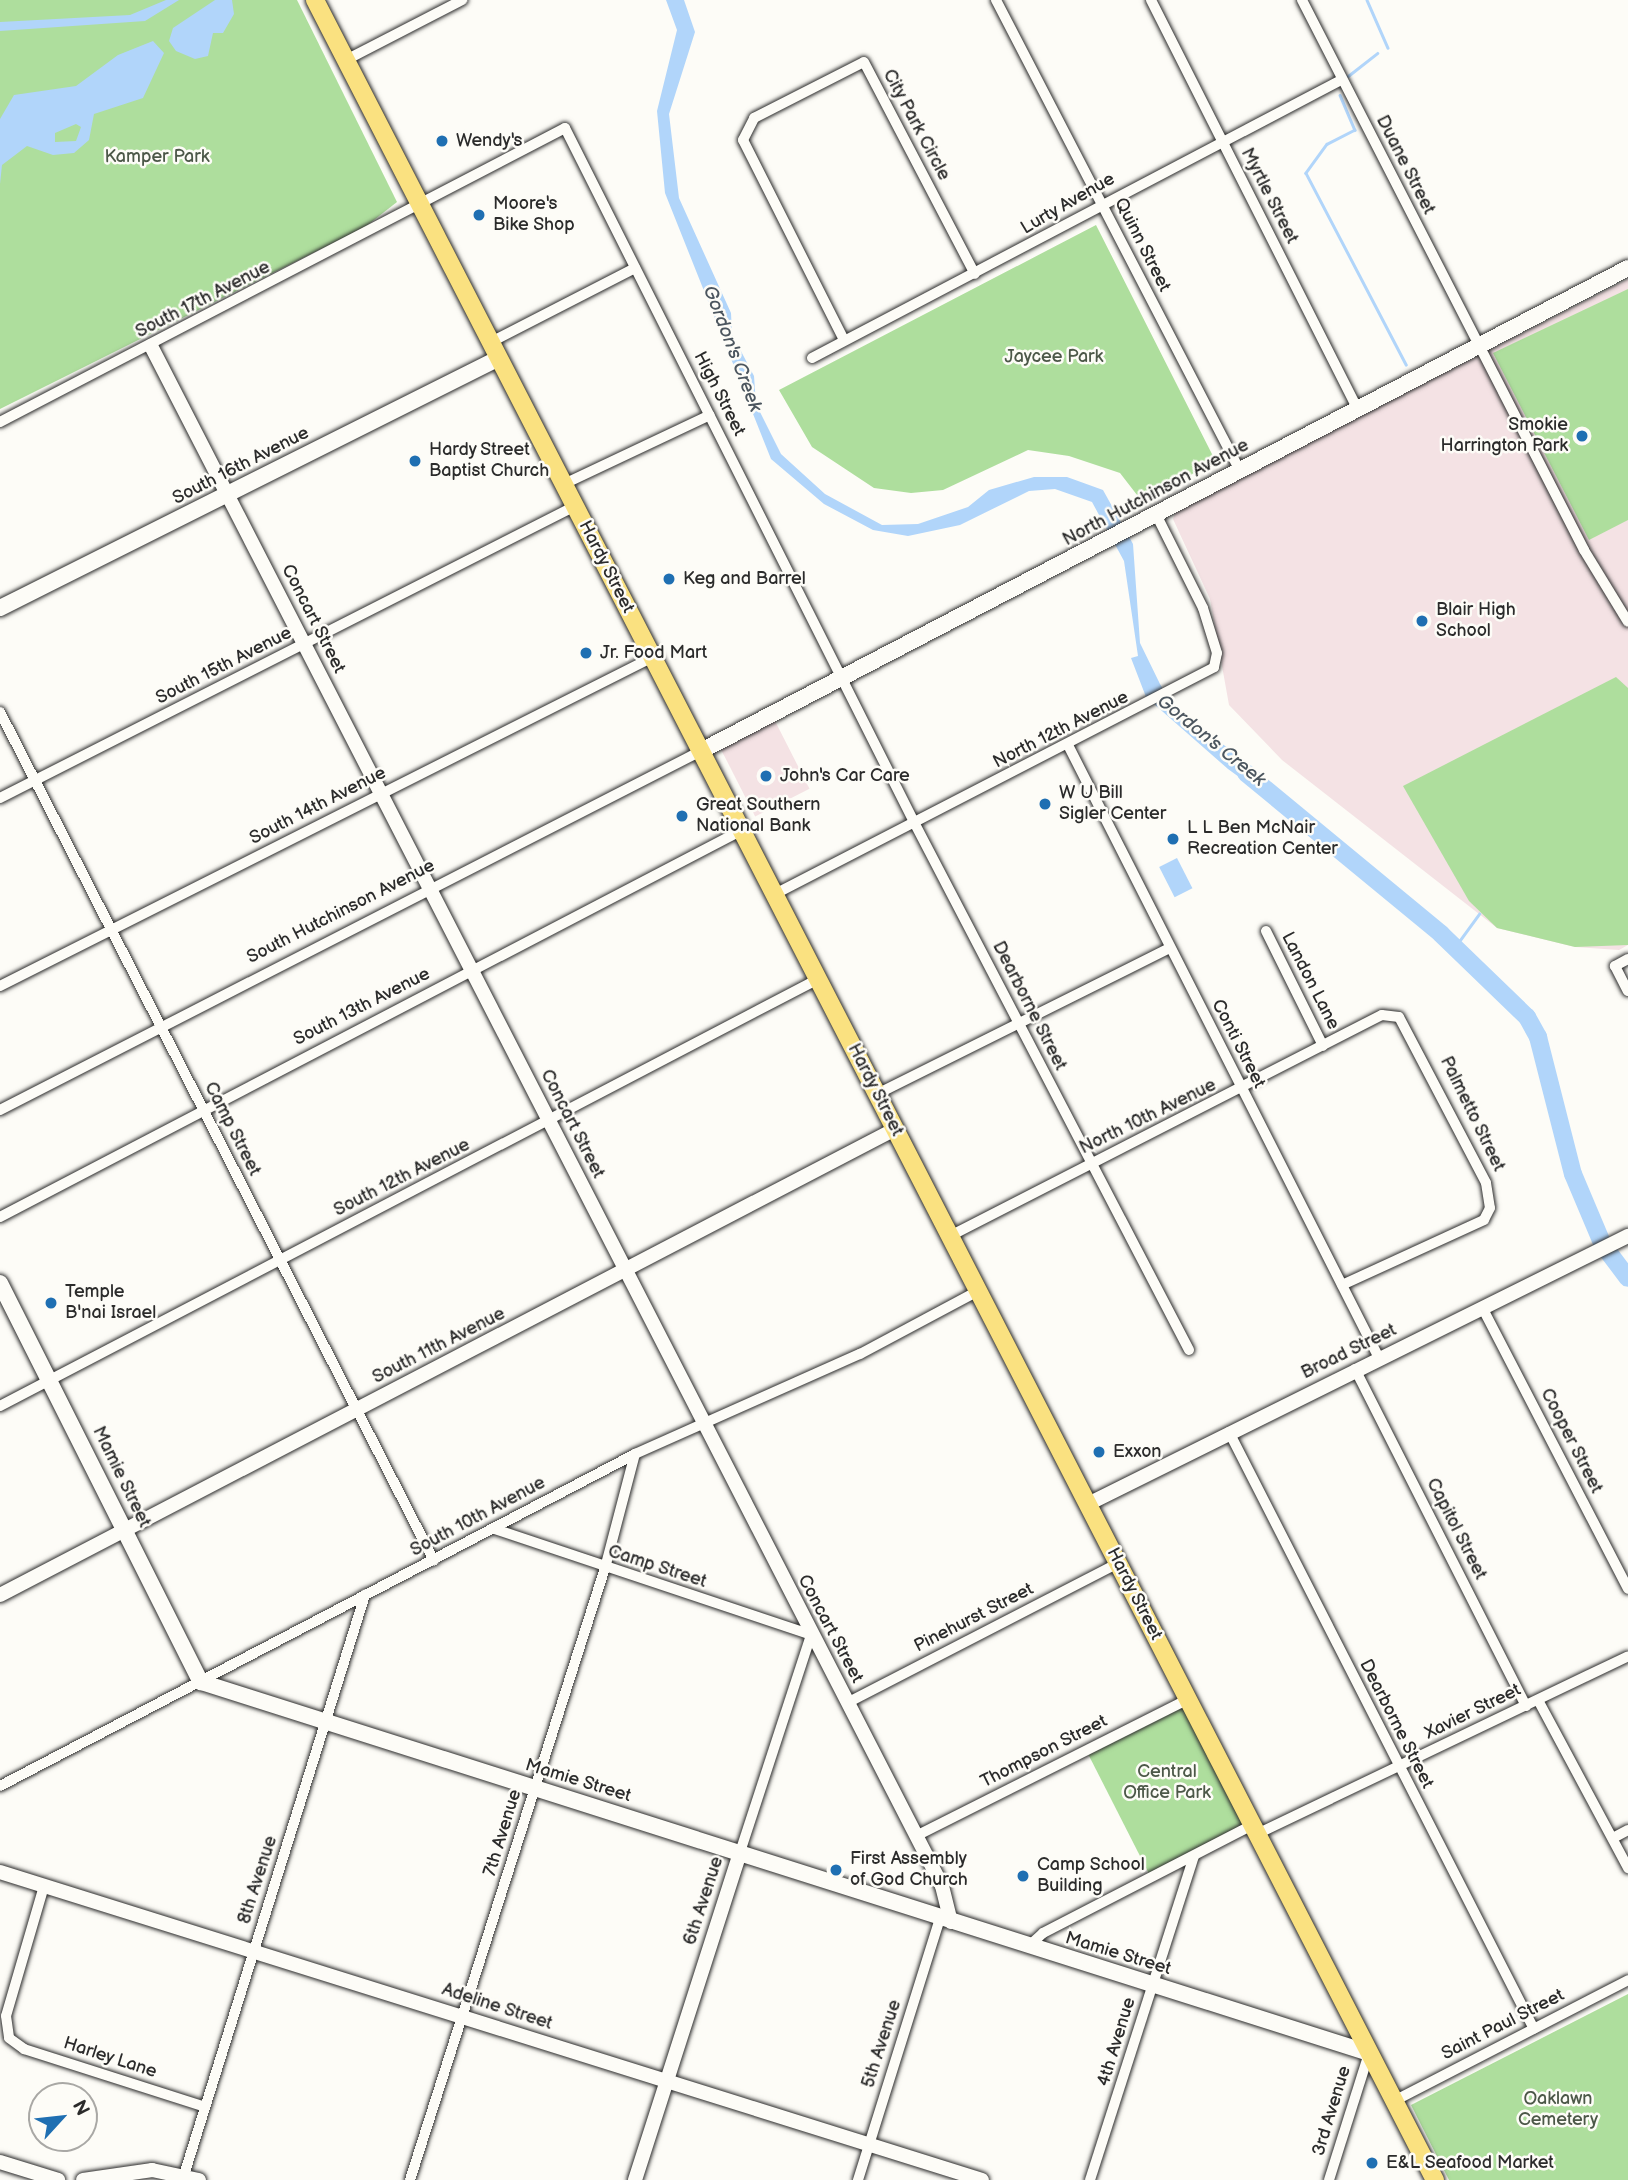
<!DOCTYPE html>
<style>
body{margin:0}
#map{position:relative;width:1628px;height:2180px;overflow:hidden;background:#fdfcf7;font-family:"Balsamiq Sans",sans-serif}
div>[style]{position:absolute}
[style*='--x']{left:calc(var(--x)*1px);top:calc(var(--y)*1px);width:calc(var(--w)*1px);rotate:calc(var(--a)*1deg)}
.built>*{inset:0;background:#f4e2e4;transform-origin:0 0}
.green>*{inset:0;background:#aede9d;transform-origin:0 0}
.water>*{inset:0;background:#b1d5fa;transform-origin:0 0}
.stream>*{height:2.5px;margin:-1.25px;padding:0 1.25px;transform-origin:1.25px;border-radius:1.25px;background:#b1d5fa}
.river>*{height:18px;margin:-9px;padding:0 9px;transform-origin:9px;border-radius:9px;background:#b1d5fa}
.roads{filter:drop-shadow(0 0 2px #2b2b2b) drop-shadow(0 0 2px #2b2b2b)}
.minor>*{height:10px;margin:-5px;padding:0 5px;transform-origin:5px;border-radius:5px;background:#fdfcf7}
.tertiary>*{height:14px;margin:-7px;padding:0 7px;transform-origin:7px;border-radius:7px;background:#fdfcf7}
.secondary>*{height:16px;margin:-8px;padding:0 8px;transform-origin:8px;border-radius:8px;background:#fdfcf7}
.primary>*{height:18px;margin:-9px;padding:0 9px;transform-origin:9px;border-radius:9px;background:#fae180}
.dots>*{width:19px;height:19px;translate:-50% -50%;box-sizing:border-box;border:4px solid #fdfcf7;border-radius:50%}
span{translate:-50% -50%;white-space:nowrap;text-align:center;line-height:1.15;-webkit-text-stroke:5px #fdfcf7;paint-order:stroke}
.street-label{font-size:18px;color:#2b2b2b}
.poi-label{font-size:18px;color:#2b2b2b}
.left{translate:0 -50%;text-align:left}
.right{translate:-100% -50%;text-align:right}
.park-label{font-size:18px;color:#4c5848}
.water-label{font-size:19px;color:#4c565f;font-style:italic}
.north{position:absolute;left:28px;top:2082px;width:70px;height:70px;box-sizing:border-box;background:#fdfcf7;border:2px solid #a9a8a5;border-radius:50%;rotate:63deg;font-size:19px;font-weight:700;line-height:28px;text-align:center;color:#2b2b2b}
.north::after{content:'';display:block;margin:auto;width:24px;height:32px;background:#1f6fb2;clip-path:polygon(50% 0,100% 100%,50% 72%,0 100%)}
</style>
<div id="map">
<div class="built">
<div style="clip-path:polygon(1628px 279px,1628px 945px,1619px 950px,1575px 947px,1497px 928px,1282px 760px,1229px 705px,1210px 599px,1173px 519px,1176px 511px)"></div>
<div style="left:775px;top:721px;width:76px;height:61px;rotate:63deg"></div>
</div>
<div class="green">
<div style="clip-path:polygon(0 0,297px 0,397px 202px,365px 227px,0 409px)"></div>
<div style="clip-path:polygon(1096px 225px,1215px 460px,1144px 504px,1120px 473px,1069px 456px,1028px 450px,943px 490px,911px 493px,874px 488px,812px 447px,779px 390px)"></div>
<div style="clip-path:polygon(1628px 289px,1628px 520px,1589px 540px,1493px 353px)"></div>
<div style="clip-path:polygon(1616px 677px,1628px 688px,1628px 945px,1575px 947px,1497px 928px,1469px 901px,1403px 786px)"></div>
<div style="left:1188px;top:1699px;width:141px;height:114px;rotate:63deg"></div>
<div style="clip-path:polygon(1628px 1994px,1628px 2180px,1449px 2180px,1411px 2105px)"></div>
</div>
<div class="water">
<div style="clip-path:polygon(166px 0,179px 0,145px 21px,0 31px,0 22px,130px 15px)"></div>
<div style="clip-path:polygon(215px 0,232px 0,234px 14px,223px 33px,213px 33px,208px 56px,195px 59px,176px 51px,169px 41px,173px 28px)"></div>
<div style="clip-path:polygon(666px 0,684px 0,695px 32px,669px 114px,679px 198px,731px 313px,732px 334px,754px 376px,756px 404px,781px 454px,825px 494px,882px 525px,918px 524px,968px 507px,989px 490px,1034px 477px,1067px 477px,1103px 490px,1133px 544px,1140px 643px,1160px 684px,1181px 719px,1227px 747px,1265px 787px,1257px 790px,1228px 769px,1146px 697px,1131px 658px,1138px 656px,1124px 561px,1092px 502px,1055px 489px,1029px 491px,960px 525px,908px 536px,873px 530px,824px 504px,771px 459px,665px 193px,657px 111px,677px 30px)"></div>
<div style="clip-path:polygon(evenodd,153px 41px,164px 53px,143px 98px,94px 114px,89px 140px,74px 153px,53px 155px,27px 146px,2px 165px,0 184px,0 119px,14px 95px,76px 86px,118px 55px,153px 41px,76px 124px,81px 127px,76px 141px,55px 142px,55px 133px,76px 124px)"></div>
<div style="left:1177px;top:858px;width:34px;height:20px;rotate:63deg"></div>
</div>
<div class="stream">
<div style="--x:1367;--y:0;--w:52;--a:66.4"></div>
<div style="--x:1348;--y:76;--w:37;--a:-38"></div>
<div style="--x:1340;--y:95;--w:38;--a:67"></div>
<div style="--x:1355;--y:130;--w:31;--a:153"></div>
<div style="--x:1327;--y:144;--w:36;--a:126"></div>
<div style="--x:1306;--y:173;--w:216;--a:62.4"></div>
<div style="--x:1455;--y:947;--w:41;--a:-54"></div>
</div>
<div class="river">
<div style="--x:1246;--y:773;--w:253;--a:39.5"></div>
<div style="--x:1441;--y:934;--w:120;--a:44"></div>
<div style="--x:1527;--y:1017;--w:23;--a:61"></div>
<div style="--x:1538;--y:1037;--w:141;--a:75.7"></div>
<div style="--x:1573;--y:1174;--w:77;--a:67.1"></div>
<div style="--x:1603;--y:1245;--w:41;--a:52.9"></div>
</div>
<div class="roads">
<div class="minor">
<div style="--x:996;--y:0;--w:528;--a:62.61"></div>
<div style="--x:1151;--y:0;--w:457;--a:63.2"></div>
<div style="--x:1302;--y:0;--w:618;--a:62.85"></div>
<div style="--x:1584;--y:550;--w:84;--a:58.6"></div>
<div style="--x:346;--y:60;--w:131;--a:-27.3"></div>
<div style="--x:844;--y:340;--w:224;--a:-116.8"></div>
<div style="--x:743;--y:140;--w:25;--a:-63"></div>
<div style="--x:754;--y:118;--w:123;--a:-27"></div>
<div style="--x:864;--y:62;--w:239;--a:62.4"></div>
<div style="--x:491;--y:342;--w:162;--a:-27.2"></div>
<div style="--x:812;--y:358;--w:598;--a:-27.72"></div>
<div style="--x:0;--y:422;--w:637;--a:-27.49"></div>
<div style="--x:565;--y:128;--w:779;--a:63.3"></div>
<div style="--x:915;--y:824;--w:593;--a:62.48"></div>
<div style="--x:564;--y:484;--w:161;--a:-25.3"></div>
<div style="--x:0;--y:712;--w:953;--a:62.92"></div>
<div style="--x:1068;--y:745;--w:687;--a:63.1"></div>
<div style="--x:0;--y:798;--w:645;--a:-26.92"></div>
<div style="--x:775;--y:894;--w:494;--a:-27.3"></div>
<div style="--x:1214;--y:667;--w:14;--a:-78"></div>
<div style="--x:1217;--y:653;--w:47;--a:-107.3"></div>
<div style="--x:1203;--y:608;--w:103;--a:-116.6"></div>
<div style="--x:1266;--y:931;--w:128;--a:63.6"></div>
<div style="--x:1628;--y:959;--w:15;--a:152"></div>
<div style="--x:1615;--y:966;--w:28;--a:63"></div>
<div style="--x:0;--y:986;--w:731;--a:-26.74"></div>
<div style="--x:877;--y:1094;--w:327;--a:-26.5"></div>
<div style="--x:0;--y:1110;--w:788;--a:-27.12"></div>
<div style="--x:0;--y:1217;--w:837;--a:-27.54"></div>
<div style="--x:950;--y:1236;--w:485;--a:-27.1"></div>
<div style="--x:1382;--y:1015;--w:17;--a:7"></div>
<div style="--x:1399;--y:1017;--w:187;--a:62.3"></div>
<div style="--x:1486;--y:1183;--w:25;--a:81"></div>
<div style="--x:1490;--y:1208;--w:13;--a:117"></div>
<div style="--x:1484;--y:1220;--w:156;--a:155.4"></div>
<div style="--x:1483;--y:1309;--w:315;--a:62.6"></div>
<div style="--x:1355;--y:1369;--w:378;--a:63.1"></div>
<div style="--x:0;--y:1406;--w:923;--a:-27.56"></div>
<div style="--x:1229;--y:1432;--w:670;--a:62.94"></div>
<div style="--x:495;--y:1529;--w:333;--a:18.5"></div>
<div style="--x:811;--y:1635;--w:228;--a:108.1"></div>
<div style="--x:1538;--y:1700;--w:191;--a:61.8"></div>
<div style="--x:847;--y:1703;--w:305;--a:-27.3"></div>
<div style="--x:0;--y:1786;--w:717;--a:-27.6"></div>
<div style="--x:635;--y:1454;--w:246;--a:-24"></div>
<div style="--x:860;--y:1354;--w:134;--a:-28.1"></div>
<div style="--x:1257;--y:1834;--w:411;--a:-25.6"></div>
<div style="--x:916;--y:1836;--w:305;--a:-26.7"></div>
<div style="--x:1613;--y:1838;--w:17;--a:-28"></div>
<div style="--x:44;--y:1886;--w:135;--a:106.3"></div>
<div style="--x:6;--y:2016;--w:22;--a:82"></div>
<div style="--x:9;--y:2038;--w:19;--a:36"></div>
<div style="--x:24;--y:2049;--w:188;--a:17.7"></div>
<div style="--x:1029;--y:1946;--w:19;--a:-43"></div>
<div style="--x:1043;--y:1933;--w:235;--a:-27.3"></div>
<div style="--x:1394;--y:2101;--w:263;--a:-27.3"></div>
<div style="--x:184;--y:2175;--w:608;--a:-72.67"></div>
<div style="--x:410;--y:2180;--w:642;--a:-72.33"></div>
<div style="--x:605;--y:1568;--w:118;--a:-75.3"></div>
<div style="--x:858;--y:2180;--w:274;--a:-72.6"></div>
<div style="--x:1090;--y:2180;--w:340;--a:-72.2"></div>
<div style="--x:1329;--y:2180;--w:133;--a:-72.5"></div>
</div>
<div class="tertiary">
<div style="--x:151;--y:346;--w:1731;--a:62.81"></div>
<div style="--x:942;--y:1886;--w:37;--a:76"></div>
<div style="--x:1088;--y:1504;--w:603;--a:-26.4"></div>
<div style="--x:0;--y:1595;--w:1009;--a:-27.5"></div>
<div style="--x:0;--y:1872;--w:1029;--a:17.41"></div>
<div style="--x:0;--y:2162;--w:61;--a:17.2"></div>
<div style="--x:83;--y:2180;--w:70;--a:-8.2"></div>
<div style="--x:152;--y:2170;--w:48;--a:12"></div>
<div style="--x:635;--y:2180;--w:344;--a:-72.2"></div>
</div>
<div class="secondary">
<div style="--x:0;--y:608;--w:558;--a:-26.61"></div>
<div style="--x:701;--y:751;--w:1045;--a:-27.52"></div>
<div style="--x:0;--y:1283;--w:447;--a:63.3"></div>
<div style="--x:201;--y:1682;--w:1226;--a:17.62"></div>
</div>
<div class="primary">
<div style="--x:315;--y:0;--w:2451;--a:62.81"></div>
</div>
</div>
<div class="dots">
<div style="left:442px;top:141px;background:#1f6fb2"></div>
<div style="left:479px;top:215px;background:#1f6fb2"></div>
<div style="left:1582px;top:436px;background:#1f6fb2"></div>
<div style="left:415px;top:461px;background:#1f6fb2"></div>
<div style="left:669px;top:579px;background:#1f6fb2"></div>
<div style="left:1422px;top:621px;background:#1f6fb2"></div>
<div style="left:586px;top:653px;background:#1f6fb2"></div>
<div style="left:766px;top:776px;background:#1f6fb2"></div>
<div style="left:1045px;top:804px;background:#1f6fb2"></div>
<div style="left:682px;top:816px;background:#1f6fb2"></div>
<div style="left:1173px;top:839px;background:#1f6fb2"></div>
<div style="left:51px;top:1303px;background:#1f6fb2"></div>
<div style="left:1099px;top:1452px;background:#1f6fb2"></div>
<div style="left:836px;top:1870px;background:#1f6fb2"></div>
<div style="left:1023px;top:1876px;background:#1f6fb2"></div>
<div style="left:1372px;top:2163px;background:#1f6fb2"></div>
</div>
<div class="street-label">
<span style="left:916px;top:125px;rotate:62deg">City Park Circle</span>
<span style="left:1405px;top:165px;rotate:63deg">Duane Street</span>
<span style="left:1269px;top:196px;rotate:63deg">Myrtle Street</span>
<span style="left:1068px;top:204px;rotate:-30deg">Lurty Avenue</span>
<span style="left:1142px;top:245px;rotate:63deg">Quinn Street</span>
<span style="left:203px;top:300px;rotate:-27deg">South 17th Avenue</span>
<span style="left:719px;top:394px;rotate:63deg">High Street</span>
<span style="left:241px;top:466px;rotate:-27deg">South 16th Avenue</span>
<span style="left:1156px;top:493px;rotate:-28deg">North Hutchinson Avenue</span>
<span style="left:606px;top:567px;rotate:63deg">Hardy Street</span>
<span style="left:313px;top:619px;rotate:63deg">Concart Street</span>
<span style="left:224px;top:666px;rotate:-27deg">South 15th Avenue</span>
<span style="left:1061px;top:730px;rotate:-27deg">North 12th Avenue</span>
<span style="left:318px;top:806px;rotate:-27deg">South 14th Avenue</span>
<span style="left:341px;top:912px;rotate:-27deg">South Hutchinson Avenue</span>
<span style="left:1310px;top:981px;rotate:63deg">Landon Lane</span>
<span style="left:1029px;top:1006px;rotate:63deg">Dearborne Street</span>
<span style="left:362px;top:1007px;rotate:-27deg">South 13th Avenue</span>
<span style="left:1238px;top:1044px;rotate:63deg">Conti Street</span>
<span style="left:875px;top:1090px;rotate:63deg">Hardy Street</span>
<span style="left:1472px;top:1114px;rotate:64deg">Palmetto Street</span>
<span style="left:1148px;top:1117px;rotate:-26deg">North 10th Avenue</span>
<span style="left:572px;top:1124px;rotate:63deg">Concart Street</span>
<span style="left:232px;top:1129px;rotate:63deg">Camp Street</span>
<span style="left:402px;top:1178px;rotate:-27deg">South 12th Avenue</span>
<span style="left:439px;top:1346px;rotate:-27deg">South 11th Avenue</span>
<span style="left:1349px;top:1352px;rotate:-26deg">Broad Street</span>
<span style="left:1571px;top:1441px;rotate:63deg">Cooper Street</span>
<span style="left:121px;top:1477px;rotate:64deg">Mamie Street</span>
<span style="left:478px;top:1517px;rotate:-28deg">South 10th Avenue</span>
<span style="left:1456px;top:1529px;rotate:63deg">Capitol Street</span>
<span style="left:657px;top:1567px;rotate:18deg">Camp Street</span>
<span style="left:1134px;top:1594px;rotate:63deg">Hardy Street</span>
<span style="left:974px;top:1618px;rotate:-27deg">Pinehurst Street</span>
<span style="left:830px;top:1629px;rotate:62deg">Concart Street</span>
<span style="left:1473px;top:1712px;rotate:-26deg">Xavier Street</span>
<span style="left:1396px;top:1724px;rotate:63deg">Dearborne Street</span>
<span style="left:1044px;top:1752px;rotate:-27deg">Thompson Street</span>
<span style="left:578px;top:1781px;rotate:17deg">Mamie Street</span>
<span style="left:503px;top:1833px;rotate:-73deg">7th Avenue</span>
<span style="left:258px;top:1880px;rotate:-72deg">8th Avenue</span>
<span style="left:704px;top:1901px;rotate:-72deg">6th Avenue</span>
<span style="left:1118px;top:1954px;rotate:17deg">Mamie Street</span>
<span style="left:497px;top:2007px;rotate:18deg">Adeline Street</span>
<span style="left:1503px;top:2025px;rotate:-27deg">Saint Paul Street</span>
<span style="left:1117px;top:2042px;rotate:-73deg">4th Avenue</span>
<span style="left:882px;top:2044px;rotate:-72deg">5th Avenue</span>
<span style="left:110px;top:2058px;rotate:18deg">Harley Lane</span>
<span style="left:1332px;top:2111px;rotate:-73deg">3rd Avenue</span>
</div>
<div class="poi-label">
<span class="left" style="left:456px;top:141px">Wendy's</span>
<span class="left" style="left:493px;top:215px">Moore's<br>Bike Shop</span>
<span class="right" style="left:1568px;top:436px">Smokie<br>Harrington Park</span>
<span class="left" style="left:429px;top:461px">Hardy Street<br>Baptist Church</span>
<span class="left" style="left:683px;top:579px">Keg and Barrel</span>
<span class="left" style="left:1436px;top:621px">Blair High<br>School</span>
<span class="left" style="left:600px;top:653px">Jr. Food Mart</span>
<span class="left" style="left:780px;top:776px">John's Car Care</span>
<span class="left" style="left:1059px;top:804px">W U Bill<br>Sigler Center</span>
<span class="left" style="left:696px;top:816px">Great Southern<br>National Bank</span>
<span class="left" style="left:1187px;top:839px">L L Ben McNair<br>Recreation Center</span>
<span class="left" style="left:65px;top:1303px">Temple<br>B'nai Israel</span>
<span class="left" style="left:1113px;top:1452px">Exxon</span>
<span class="left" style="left:850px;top:1870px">First Assembly<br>of God Church</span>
<span class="left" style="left:1037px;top:1876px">Camp School<br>Building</span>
<span class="left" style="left:1386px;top:2163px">E&amp;L Seafood Market</span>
</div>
<div class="park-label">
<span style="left:157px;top:157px">Kamper Park</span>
<span style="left:1054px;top:357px">Jaycee Park</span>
<span style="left:1167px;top:1783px">Central<br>Office Park</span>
<span style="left:1558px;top:2110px">Oaklawn<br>Cemetery</span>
</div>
<div class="water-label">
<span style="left:732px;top:349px;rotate:69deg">Gordon's Creek</span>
<span style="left:1211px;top:741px;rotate:39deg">Gordon's Creek</span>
</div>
<div class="north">N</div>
</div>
